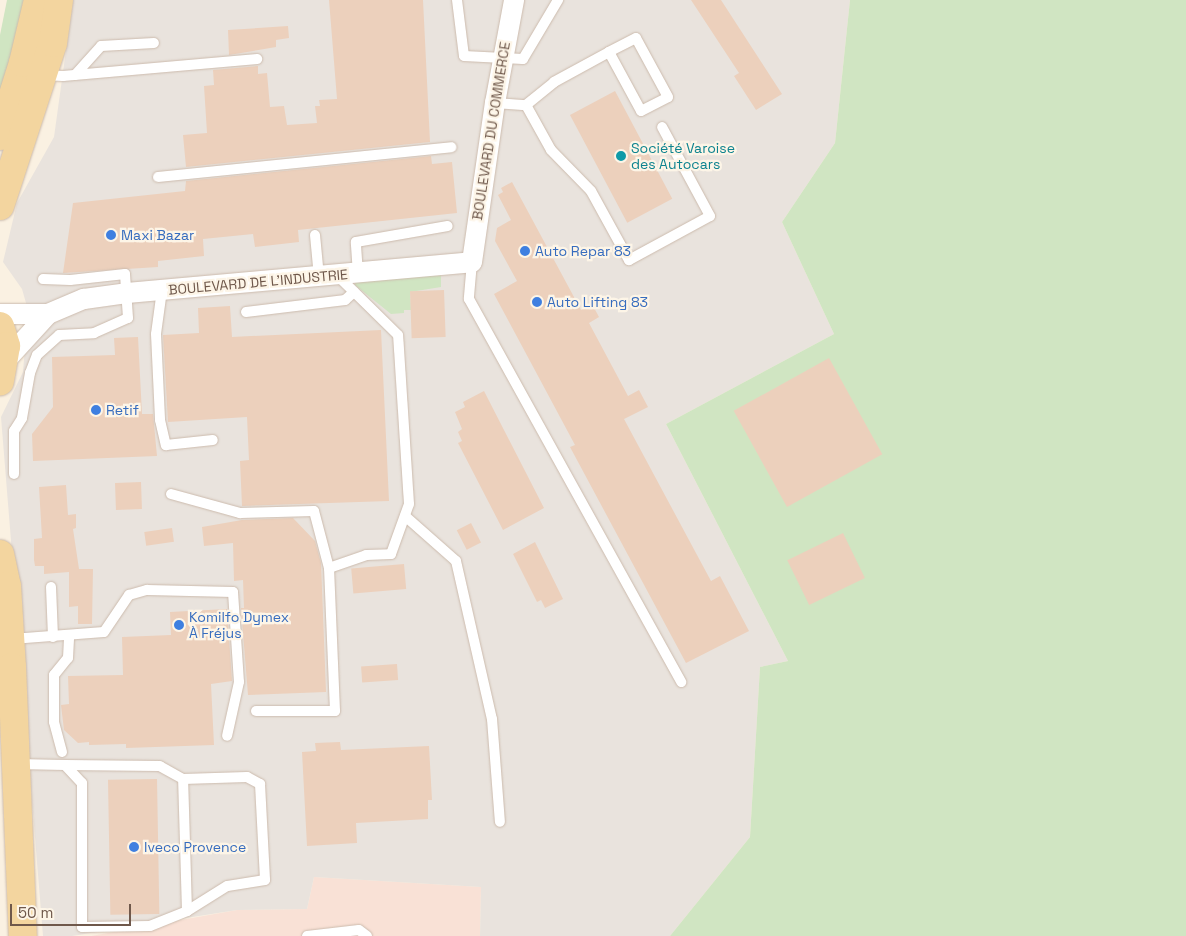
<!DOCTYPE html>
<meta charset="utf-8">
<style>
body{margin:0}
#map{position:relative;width:1186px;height:936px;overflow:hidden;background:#faf1e2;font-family:"Space Grotesk",sans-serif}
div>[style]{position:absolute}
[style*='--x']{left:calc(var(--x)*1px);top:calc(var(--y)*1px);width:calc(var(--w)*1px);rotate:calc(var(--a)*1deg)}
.commercial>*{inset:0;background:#f9e1d6}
.industrial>*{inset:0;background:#e9e3dd}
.green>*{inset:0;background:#d0e5c2}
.building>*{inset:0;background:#ecd0bc;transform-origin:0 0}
.roads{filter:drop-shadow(0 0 1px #ccbbad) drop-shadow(0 0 1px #ccbbad)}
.lane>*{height:10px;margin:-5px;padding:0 5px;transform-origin:5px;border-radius:5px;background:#fff}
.street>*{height:20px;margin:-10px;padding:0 10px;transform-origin:10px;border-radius:10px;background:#fff}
.primary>*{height:28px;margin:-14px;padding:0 14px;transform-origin:14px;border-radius:14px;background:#f3d59f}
.dots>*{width:14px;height:14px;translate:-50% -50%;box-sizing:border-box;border:2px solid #fdf5e7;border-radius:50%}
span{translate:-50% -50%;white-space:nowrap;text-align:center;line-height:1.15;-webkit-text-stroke:4.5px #fdf5e7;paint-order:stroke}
.street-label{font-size:14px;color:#6f584b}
.culture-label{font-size:14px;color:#0d838f}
.left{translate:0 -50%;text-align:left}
.shop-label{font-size:14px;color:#366cbe}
.scale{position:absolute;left:10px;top:904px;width:121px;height:22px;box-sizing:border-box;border:2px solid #6f584b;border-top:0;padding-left:6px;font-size:15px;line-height:18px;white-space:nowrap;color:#6f584b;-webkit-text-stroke:4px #fdf5e7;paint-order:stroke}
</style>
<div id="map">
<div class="commercial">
<div style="clip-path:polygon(314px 877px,481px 887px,480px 936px,91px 936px,237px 910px,307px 909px)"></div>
</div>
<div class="industrial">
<div style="clip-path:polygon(73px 0,850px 0,835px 143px,782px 222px,834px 334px,666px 424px,788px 661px,760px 667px,750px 837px,670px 936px,480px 936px,481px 887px,314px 877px,307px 909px,237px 910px,72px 936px,43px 936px,1px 417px,23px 372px,28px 310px,22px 289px,3px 262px,17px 203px,54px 137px)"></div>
</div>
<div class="green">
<div style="clip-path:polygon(7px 0,27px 0,0 97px,0 35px)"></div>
<div style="clip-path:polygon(850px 0,1186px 0,1186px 936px,670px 936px,750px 837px,760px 667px,788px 661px,666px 424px,834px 334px,782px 222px,835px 143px)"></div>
<div style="clip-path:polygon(441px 275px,441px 287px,410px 292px,411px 310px,404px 310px,404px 313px,391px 314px,355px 285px,355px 281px)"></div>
</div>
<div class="building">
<div style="clip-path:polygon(329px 0,423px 0,430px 142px,186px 167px,183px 135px,207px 133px,204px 86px,214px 85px,213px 70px,258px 66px,258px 74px,267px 73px,270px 107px,284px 106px,287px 125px,317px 123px,315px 106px,320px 106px,319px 100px,337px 99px)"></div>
<div style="clip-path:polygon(691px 0,721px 0,782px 94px,756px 110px,734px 76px,739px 73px)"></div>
<div style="clip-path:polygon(288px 26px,289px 38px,276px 40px,276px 47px,229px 55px,228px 30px)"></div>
<div style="left:615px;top:91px;width:122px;height:51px;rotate:62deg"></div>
<div style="clip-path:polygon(431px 156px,432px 164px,452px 162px,457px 213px,298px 230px,299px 242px,255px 247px,253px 234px,203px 239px,204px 256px,158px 261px,158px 267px,63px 273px,73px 203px,185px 191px,186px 181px)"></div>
<div style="clip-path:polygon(512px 182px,581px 310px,592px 304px,599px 317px,589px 323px,628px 396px,639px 390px,648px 407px,624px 419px,711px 581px,720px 576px,749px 631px,686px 663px,570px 447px,575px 445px,494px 294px,517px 281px,495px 241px,497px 228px,511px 220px,498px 195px,503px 192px,501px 188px)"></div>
<div style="left:444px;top:290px;width:47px;height:34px;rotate:88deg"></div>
<div style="clip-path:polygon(230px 306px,232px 337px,381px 330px,389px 501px,242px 506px,240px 461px,249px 460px,247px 417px,168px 422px,163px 335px,199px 333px,198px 308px)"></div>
<div style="clip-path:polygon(138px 337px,142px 414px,153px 414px,157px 456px,33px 461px,32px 434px,53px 407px,52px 357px,115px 355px,114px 338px)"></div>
<div style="left:829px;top:358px;width:110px;height:109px;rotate:61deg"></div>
<div style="clip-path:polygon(484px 391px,544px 508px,503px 530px,458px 443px,462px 441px,458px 432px,462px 429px,455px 412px,465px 407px,463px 402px)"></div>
<div style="left:141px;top:482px;width:27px;height:26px;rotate:88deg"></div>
<div style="clip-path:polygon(66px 485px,68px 515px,76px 514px,76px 528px,73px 529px,79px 569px,93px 569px,92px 624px,78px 624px,78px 606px,69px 607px,69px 572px,44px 574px,44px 566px,35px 566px,34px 560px,34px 539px,42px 538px,39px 487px)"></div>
<div style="clip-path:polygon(293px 518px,315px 541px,321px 563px,326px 692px,248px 695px,241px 608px,244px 608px,243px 580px,234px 581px,233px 543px,204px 546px,202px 527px,242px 520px)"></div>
<div style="left:471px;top:523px;width:22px;height:16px;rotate:63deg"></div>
<div style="left:172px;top:528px;width:14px;height:28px;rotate:82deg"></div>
<div style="left:843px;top:533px;width:50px;height:62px;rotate:64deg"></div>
<div style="clip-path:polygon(535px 542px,563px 599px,545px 608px,541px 600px,537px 602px,513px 554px)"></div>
<div style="left:404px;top:564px;width:25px;height:53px;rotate:85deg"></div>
<div style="clip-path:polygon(227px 609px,232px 681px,211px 684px,214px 745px,126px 748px,126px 744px,89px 745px,89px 742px,78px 743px,64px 730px,61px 705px,69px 704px,68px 676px,123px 675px,122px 637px,171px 635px,170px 612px)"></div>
<div style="left:397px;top:664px;width:16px;height:36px;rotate:86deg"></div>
<div style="clip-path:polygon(340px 742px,341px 750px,429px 746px,432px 800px,428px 800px,428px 819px,356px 823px,357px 843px,307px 846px,302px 752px,316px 751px,315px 743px)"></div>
<div style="left:157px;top:779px;width:135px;height:49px;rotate:89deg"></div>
</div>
<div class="roads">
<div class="lane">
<div style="--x:457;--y:0;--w:56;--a:82.9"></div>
<div style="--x:464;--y:56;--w:59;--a:2.9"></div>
<div style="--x:523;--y:59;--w:69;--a:-59.3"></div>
<div style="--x:43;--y:75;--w:20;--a:3"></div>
<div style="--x:63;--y:76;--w:195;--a:-5"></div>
<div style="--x:75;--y:75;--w:39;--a:-48"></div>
<div style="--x:101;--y:46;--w:53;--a:-3.2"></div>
<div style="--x:495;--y:103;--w:31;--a:4"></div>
<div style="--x:526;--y:105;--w:36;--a:-39"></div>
<div style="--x:554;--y:82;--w:63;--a:-28.6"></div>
<div style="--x:609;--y:52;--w:67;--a:61.5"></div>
<div style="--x:641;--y:111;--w:30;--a:-27"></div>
<div style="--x:668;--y:97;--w:67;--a:-118.5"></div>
<div style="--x:636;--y:38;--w:30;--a:153"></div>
<div style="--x:526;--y:105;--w:51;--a:60.9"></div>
<div style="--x:551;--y:150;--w:57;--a:45.7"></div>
<div style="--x:591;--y:191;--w:79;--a:61.2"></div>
<div style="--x:629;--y:260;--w:92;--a:-28.5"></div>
<div style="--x:710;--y:216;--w:101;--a:-118.3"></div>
<div style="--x:158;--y:177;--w:295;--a:-5.8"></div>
<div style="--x:315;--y:235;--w:42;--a:84.6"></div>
<div style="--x:472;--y:262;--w:37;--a:95"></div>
<div style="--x:469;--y:299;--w:438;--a:61"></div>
<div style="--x:358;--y:274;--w:32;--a:-94"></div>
<div style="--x:356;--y:242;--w:93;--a:-9.9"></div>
<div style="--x:162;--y:290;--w:44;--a:97.8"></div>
<div style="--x:156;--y:334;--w:86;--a:87.3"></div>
<div style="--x:160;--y:420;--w:26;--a:77"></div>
<div style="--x:166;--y:445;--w:47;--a:-6.1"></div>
<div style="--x:246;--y:312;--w:100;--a:-6.9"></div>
<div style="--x:345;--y:300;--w:12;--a:-42"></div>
<div style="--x:14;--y:474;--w:43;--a:-90"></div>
<div style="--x:14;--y:431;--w:15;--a:-58"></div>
<div style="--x:22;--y:418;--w:46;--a:-79.9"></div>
<div style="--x:30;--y:373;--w:19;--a:-69"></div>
<div style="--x:37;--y:355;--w:30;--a:-42"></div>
<div style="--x:59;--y:335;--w:35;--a:-3"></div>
<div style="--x:94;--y:333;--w:37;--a:-24"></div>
<div style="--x:128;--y:318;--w:44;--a:-93.9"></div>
<div style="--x:125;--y:274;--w:55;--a:173.8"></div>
<div style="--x:70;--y:280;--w:27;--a:-178"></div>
<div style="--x:171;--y:494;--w:72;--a:15.4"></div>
<div style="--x:240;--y:513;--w:74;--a:-1.5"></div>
<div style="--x:314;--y:511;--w:59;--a:75.3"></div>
<div style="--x:405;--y:516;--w:68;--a:41.4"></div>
<div style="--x:456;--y:561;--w:162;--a:77.2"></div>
<div style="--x:492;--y:719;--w:103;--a:85.6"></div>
<div style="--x:51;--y:587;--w:50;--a:87.7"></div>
<div style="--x:12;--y:639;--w:92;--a:-4.4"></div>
<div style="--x:104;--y:632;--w:45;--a:-56"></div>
<div style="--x:129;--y:595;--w:19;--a:-16"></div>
<div style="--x:147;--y:590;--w:86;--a:1.3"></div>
<div style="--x:233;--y:592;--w:90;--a:86.2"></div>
<div style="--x:239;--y:682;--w:55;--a:102.5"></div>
<div style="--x:256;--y:711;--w:79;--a:0"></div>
<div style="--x:335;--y:711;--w:143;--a:-92.4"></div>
<div style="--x:329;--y:568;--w:39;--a:-19"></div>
<div style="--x:366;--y:555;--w:25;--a:-2"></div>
<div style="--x:391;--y:554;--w:53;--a:-70.2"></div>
<div style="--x:409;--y:504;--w:169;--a:-93.7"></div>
<div style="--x:398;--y:335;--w:84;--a:-135.5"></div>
<div style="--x:62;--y:752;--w:31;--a:-105"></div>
<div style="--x:54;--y:722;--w:47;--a:-90"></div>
<div style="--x:54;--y:675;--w:22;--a:-51"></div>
<div style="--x:68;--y:658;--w:22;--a:-87"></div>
<div style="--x:17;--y:764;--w:48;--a:1.2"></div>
<div style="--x:65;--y:765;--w:25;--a:47"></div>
<div style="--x:82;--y:783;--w:144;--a:90"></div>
<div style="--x:82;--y:927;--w:68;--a:-0.8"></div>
<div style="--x:150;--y:926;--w:40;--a:-22"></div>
<div style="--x:187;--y:911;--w:132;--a:-91.7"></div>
<div style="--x:183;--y:779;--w:26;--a:-151"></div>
<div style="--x:160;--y:766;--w:95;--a:-179.4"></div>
<div style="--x:183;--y:779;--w:64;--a:-1.8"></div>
<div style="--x:247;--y:777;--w:15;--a:28"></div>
<div style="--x:260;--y:784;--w:96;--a:87"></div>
<div style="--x:265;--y:880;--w:38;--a:171"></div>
<div style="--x:227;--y:886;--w:47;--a:148"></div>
<div style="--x:307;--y:936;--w:52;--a:-6.6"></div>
<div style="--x:359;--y:930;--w:10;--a:37"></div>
</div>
<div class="street">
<div style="--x:0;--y:314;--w:48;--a:0"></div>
<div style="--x:48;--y:314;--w:39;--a:-23"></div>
<div style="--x:84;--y:299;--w:43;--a:-7.9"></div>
<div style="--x:127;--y:293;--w:346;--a:-5.1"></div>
<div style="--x:472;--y:262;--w:161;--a:-81.8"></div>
<div style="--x:495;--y:103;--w:105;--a:-79.5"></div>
<div style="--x:6;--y:360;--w:62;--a:-47.6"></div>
</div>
<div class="primary">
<div style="--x:0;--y:136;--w:77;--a:-72.5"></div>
<div style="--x:23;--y:63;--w:65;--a:-76.6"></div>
<div style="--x:0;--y:206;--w:171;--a:-72"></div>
<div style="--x:53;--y:43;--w:43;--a:-82.1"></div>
<div style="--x:0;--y:326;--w:21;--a:73"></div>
<div style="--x:6;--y:346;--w:36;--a:100"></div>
<div style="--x:0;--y:554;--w:33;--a:78"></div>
<div style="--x:7;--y:586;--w:81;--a:86.5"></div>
<div style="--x:12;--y:667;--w:269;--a:87.7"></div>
</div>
</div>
<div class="dots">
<div style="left:621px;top:156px;background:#0f9aa8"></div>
<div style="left:111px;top:235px;background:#3f7fe0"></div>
<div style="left:525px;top:251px;background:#3f7fe0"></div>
<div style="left:537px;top:302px;background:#3f7fe0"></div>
<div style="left:96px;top:410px;background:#3f7fe0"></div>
<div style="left:179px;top:625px;background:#3f7fe0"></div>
<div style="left:134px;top:847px;background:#3f7fe0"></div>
</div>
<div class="street-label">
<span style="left:491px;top:131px;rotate:-81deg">BOULEVARD DU COMMERCE</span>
<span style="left:258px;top:282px;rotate:-5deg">BOULEVARD DE L'INDUSTRIE</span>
</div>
<div class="culture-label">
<span class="left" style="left:631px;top:156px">Société Varoise<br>des Autocars</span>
</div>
<div class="shop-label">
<span class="left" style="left:121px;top:235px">Maxi Bazar</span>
<span class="left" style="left:535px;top:251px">Auto Repar 83</span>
<span class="left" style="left:547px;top:302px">Auto Lifting 83</span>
<span class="left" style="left:106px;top:410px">Retif</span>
<span class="left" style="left:189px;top:625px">Komilfo Dymex<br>À Fréjus</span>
<span class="left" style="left:144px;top:847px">Iveco Provence</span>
</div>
<div class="scale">50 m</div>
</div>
